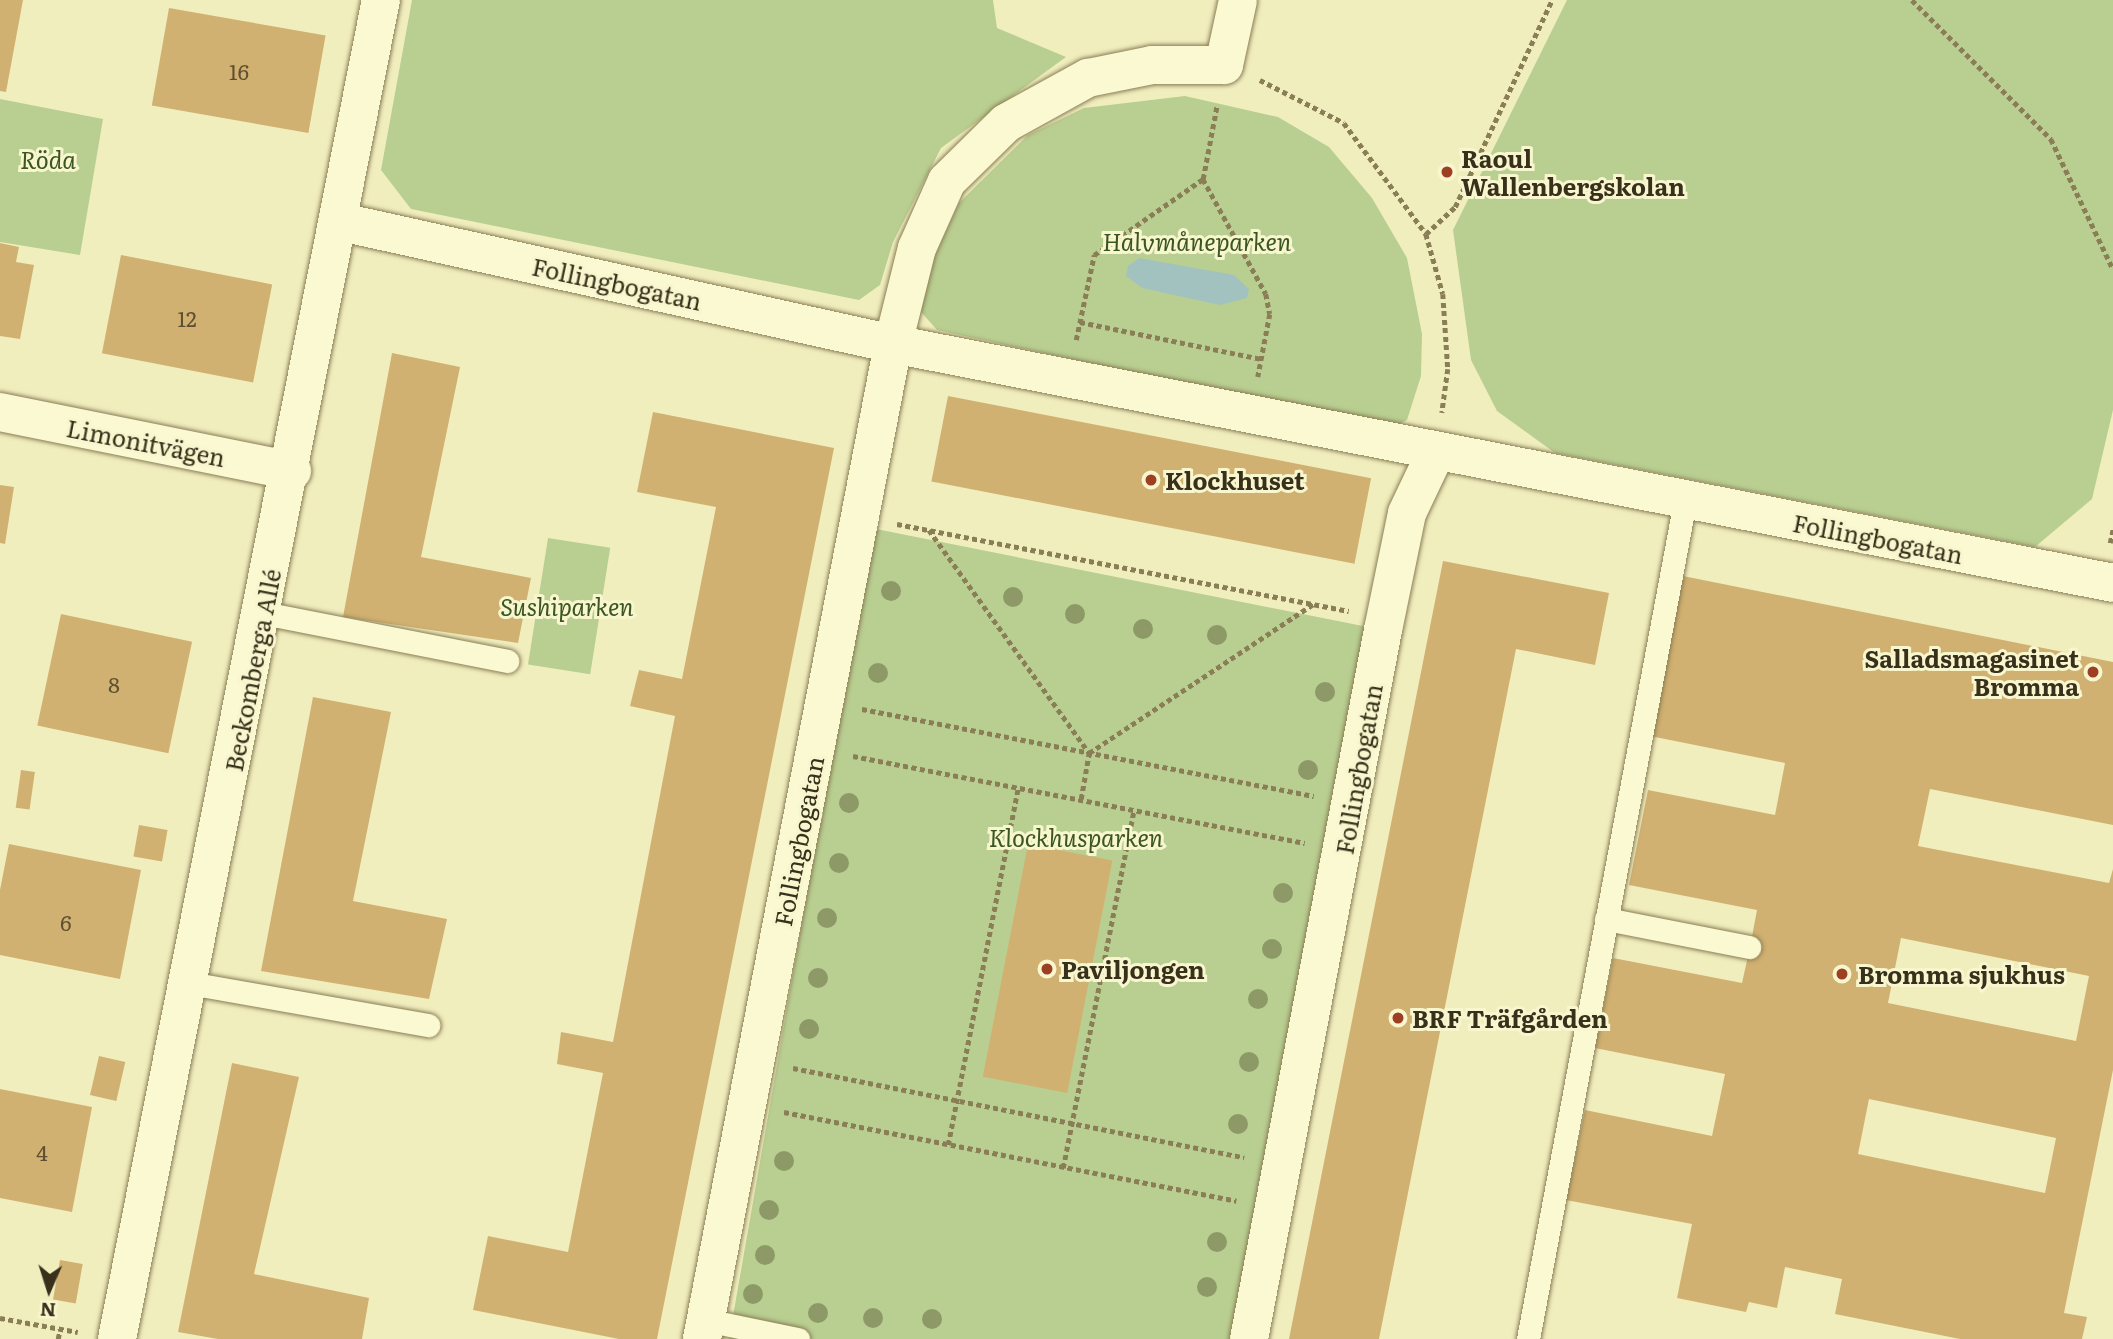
<!DOCTYPE html>
<meta charset="utf-8">
<style>
body{margin:0}
#map{position:relative;width:2113px;height:1339px;overflow:hidden;background:#f1eebe;font-family:Literata,serif}
div>[style]{position:absolute}
[style*='--x']{left:calc(var(--x)*1px);top:calc(var(--y)*1px);width:calc(var(--w)*1px);rotate:calc(var(--a)*1deg)}
.green>*{inset:0;background:#b9cf91;transform-origin:0 0}
.water>*{inset:0;background:#a2c2c0}
.building>*{inset:0;background:#d1b171;transform-origin:0 0}
.path>*{height:4.5px;margin-top:-2.25px;transform-origin:0;background:repeating-linear-gradient(90deg,#8a7e56 0 5px,transparent 0 8.5px)}
.roads{filter:drop-shadow(0 0 2px #8a7e56) drop-shadow(0 0 2px #8a7e56)}
.service>*{height:23px;margin:-11.5px;padding:0 11.5px;transform-origin:11.5px;border-radius:11.5px;background:#fbf9d2}
.minor>*{height:38px;margin:-19px;padding:0 19px;transform-origin:19px;border-radius:19px;background:#fbf9d2}
.trees>*{width:20px;height:20px;margin:-10px;border-radius:50%;background:#8d9a67}
.dots>*{width:19px;height:19px;translate:-50% -50%;box-sizing:border-box;border:4px solid #f8f6ce;border-radius:50%}
span{translate:-50% -50%;white-space:nowrap;text-align:center;line-height:1.15;-webkit-text-stroke:6px #f8f6ce;paint-order:stroke}
.number-label{font-size:21px;color:#5e5030}
.number-label span{-webkit-text-stroke-width:0}
.poi-label{font-size:24px;color:#38301b;font-weight:700}
.left{translate:0 -50%;text-align:left}
.right{translate:-100% -50%;text-align:right}
.park-label{font-size:24px;color:#3b5620;font-style:italic}
.street-label{font-size:24px;color:#38301b}
.north{position:absolute;left:14px;top:1255px;width:70px;height:70px;-webkit-text-stroke:5px #f8f6ce;paint-order:stroke;rotate:183deg;font-size:19px;font-weight:700;line-height:28px;text-align:center;color:#38301b}
.north::after{content:'';display:block;margin:auto;width:24px;height:32px;background:#38301b;clip-path:polygon(50% 0,100% 100%,50% 72%,0 100%)}
</style>
<div id="map">
<div class="green">
<div style="clip-path:polygon(412px 0,993px 0,997px 28px,1066px 57px,941px 148px,893px 242px,880px 285px,859px 300px,411px 209px,381px 170px)"></div>
<div style="clip-path:polygon(1567px 0,2113px 0,2113px 410px,2092px 499px,2035px 547px,1555px 453px,1497px 411px,1471px 360px,1453px 230px)"></div>
<div style="clip-path:polygon(1185px 96px,1278px 117px,1329px 147px,1372px 198px,1407px 258px,1422px 334px,1421px 376px,1407px 420px,1393px 428px,937px 330px,921px 312px,932px 262px,959px 203px,1028px 135px,1084px 108px)"></div>
<div style="clip-path:polygon(0 99px,103px 119px,80px 255px,0 242px)"></div>
<div style="clip-path:polygon(871px 528px,1383px 630px,1230px 1339px,729px 1339px)"></div>
<div style="left:548px;top:538px;width:63px;height:128px;rotate:9deg"></div>
</div>
<div class="water">
<div style="clip-path:polygon(1139px 258px,1234px 275px,1249px 289px,1247px 298px,1220px 305px,1142px 288px,1126px 276px,1128px 266px)"></div>
</div>
<div class="building">
<div style="clip-path:polygon(0 0,23px 0,6px 92px,0 91px)"></div>
<div style="left:169px;top:8px;width:159px;height:99px;rotate:10deg"></div>
<div style="clip-path:polygon(0 243px,19px 247px,16px 262px,34px 265px,20px 339px,0 336px)"></div>
<div style="left:121px;top:255px;width:154px;height:100px;rotate:11deg"></div>
<div style="clip-path:polygon(392px 353px,460px 367px,421px 557px,531px 578px,518px 643px,343px 617px)"></div>
<div style="left:948px;top:396px;width:431px;height:87px;rotate:11deg"></div>
<div style="clip-path:polygon(653px 412px,834px 448px,657px 1339px,619px 1339px,473px 1310px,488px 1236px,568px 1252px,603px 1073px,557px 1064px,561px 1032px,613px 1042px,675px 716px,630px 706px,639px 670px,682px 679px,716px 507px,637px 492px)"></div>
<div style="clip-path:polygon(0 485px,14px 487px,5px 544px,0 543px)"></div>
<div style="clip-path:polygon(1443px 561px,1609px 593px,1595px 665px,1516px 649px,1379px 1339px,1289px 1339px)"></div>
<div style="clip-path:polygon(evenodd,1683px 576px,2113px 662px,2113px 825px,1930px 789px,1918px 846px,2109px 883px,2113px 869px,2113px 1070px,2064px 1313px,2087px 1317px,2082px 1339px,1960px 1339px,1835px 1314px,1842px 1279px,1785px 1267px,1777px 1308px,1749px 1302px,1746px 1312px,1677px 1298px,1692px 1224px,1566px 1200px,1585px 1110px,1712px 1136px,1725px 1074px,1595px 1048px,1613px 958px,1742px 983px,1750px 947px,1757px 910px,1629px 885px,1648px 790px,1775px 815px,1785px 763px,1650px 736px,1683px 576px,1901px 938px,2089px 976px,2076px 1041px,1888px 1003px,1901px 938px,1683px 576px,1869px 1099px,2056px 1138px,2045px 1193px,1858px 1154px,1869px 1099px)"></div>
<div style="left:61px;top:614px;width:134px;height:114px;rotate:12deg"></div>
<div style="clip-path:polygon(313px 697px,391px 712px,353px 901px,447px 919px,429px 999px,261px 971px)"></div>
<div style="left:21px;top:770px;width:14px;height:38px;rotate:8deg"></div>
<div style="left:139px;top:825px;width:29px;height:32px;rotate:10deg"></div>
<div style="clip-path:polygon(9px 844px,141px 870px,120px 979px,0 955px,0 890px)"></div>
<div style="left:1028px;top:844px;width:86px;height:237px;rotate:11deg"></div>
<div style="left:99px;top:1056px;width:27px;height:40px;rotate:13deg"></div>
<div style="clip-path:polygon(232px 1063px,299px 1077px,254px 1274px,369px 1298px,362px 1339px,218px 1339px,178px 1332px)"></div>
<div style="clip-path:polygon(0 1089px,92px 1107px,72px 1212px,0 1198px)"></div>
<div style="left:60px;top:1260px;width:23px;height:40px;rotate:10deg"></div>
</div>
<div class="path">
<div style="--x:1912;--y:0;--w:197;--a:45"></div>
<div style="--x:2051;--y:139;--w:144;--a:64.5"></div>
<div style="--x:1260;--y:80;--w:94;--a:27.1"></div>
<div style="--x:1344;--y:123;--w:138;--a:53.5"></div>
<div style="--x:1426;--y:234;--w:62;--a:74.2"></div>
<div style="--x:1443;--y:294;--w:75;--a:86.2"></div>
<div style="--x:1448;--y:369;--w:44;--a:97.8"></div>
<div style="--x:1203;--y:179;--w:75;--a:-79.3"></div>
<div style="--x:1426;--y:234;--w:40;--a:-43"></div>
<div style="--x:1455;--y:207;--w:229;--a:-64.9"></div>
<div style="--x:1080;--y:322;--w:186;--a:11.5"></div>
<div style="--x:1076;--y:340;--w:87;--a:-78"></div>
<div style="--x:1094;--y:255;--w:133;--a:-34.9"></div>
<div style="--x:1203;--y:179;--w:131;--a:61.3"></div>
<div style="--x:1266;--y:294;--w:20;--a:79"></div>
<div style="--x:1270;--y:314;--w:64;--a:100.8"></div>
<div style="--x:897;--y:524;--w:460;--a:10.9"></div>
<div style="--x:929;--y:530;--w:274;--a:54.3"></div>
<div style="--x:1089;--y:753;--w:269;--a:-33.6"></div>
<div style="--x:2110;--y:543;--w:14;--a:-78"></div>
<div style="--x:862;--y:709;--w:460;--a:10.9"></div>
<div style="--x:853;--y:756;--w:460;--a:10.9"></div>
<div style="--x:1081;--y:799;--w:47;--a:-80.1"></div>
<div style="--x:793;--y:1068;--w:460;--a:11.2"></div>
<div style="--x:784;--y:1112;--w:461;--a:11.1"></div>
<div style="--x:948;--y:1145;--w:364;--a:-78.9"></div>
<div style="--x:1063;--y:1168;--w:365;--a:-78.8"></div>
<div style="--x:0;--y:1318;--w:79;--a:10.2"></div>
<div style="--x:58;--y:1339;--w:10;--a:-79"></div>
</div>
<div class="roads">
<div class="service">
<div style="--x:263;--y:613;--w:249;--a:11.1"></div>
<div style="--x:1606;--y:919;--w:146;--a:11.1"></div>
<div style="--x:189;--y:983;--w:243;--a:10"></div>
<div style="--x:706;--y:1320;--w:94;--a:11.7"></div>
<div style="--x:1528;--y:1339;--w:853;--a:-79.39"></div>
</div>
<div class="minor">
<div style="--x:341;--y:222;--w:565;--a:12.46"></div>
<div style="--x:893;--y:344;--w:1243;--a:11.08"></div>
<div style="--x:0;--y:412;--w:298;--a:11.4"></div>
<div style="--x:117;--y:1339;--w:1365;--a:-78.85"></div>
<div style="--x:702;--y:1339;--w:1013;--a:-79.13"></div>
<div style="--x:893;--y:344;--w:99;--a:-76"></div>
<div style="--x:917;--y:248;--w:73;--a:-65.9"></div>
<div style="--x:947;--y:181;--w:83;--a:-44.5"></div>
<div style="--x:1006;--y:123;--w:94;--a:-28.8"></div>
<div style="--x:1088;--y:78;--w:65;--a:-11.5"></div>
<div style="--x:1152;--y:65;--w:72;--a:0"></div>
<div style="--x:1224;--y:65;--w:66;--a:-77.8"></div>
<div style="--x:1249;--y:1339;--w:722;--a:-79.3"></div>
<div style="--x:1383;--y:630;--w:119;--a:-78.4"></div>
<div style="--x:1407;--y:513;--w:68;--a:-64.6"></div>
</div>
</div>
<div class="trees">
<div style="left:891px;top:591px"></div>
<div style="left:1013px;top:597px"></div>
<div style="left:1075px;top:614px"></div>
<div style="left:1143px;top:629px"></div>
<div style="left:1217px;top:635px"></div>
<div style="left:878px;top:673px"></div>
<div style="left:1325px;top:692px"></div>
<div style="left:1308px;top:770px"></div>
<div style="left:849px;top:803px"></div>
<div style="left:839px;top:863px"></div>
<div style="left:1283px;top:893px"></div>
<div style="left:827px;top:918px"></div>
<div style="left:1272px;top:949px"></div>
<div style="left:818px;top:978px"></div>
<div style="left:1258px;top:999px"></div>
<div style="left:809px;top:1029px"></div>
<div style="left:1249px;top:1062px"></div>
<div style="left:1238px;top:1124px"></div>
<div style="left:784px;top:1161px"></div>
<div style="left:769px;top:1210px"></div>
<div style="left:1217px;top:1242px"></div>
<div style="left:765px;top:1255px"></div>
<div style="left:1207px;top:1287px"></div>
<div style="left:753px;top:1294px"></div>
<div style="left:818px;top:1313px"></div>
<div style="left:873px;top:1318px"></div>
<div style="left:932px;top:1319px"></div>
</div>
<div class="dots">
<div style="left:1447px;top:172px;background:#9d3f22"></div>
<div style="left:1151px;top:480px;background:#9d3f22"></div>
<div style="left:2093px;top:672px;background:#9d3f22"></div>
<div style="left:1047px;top:969px;background:#9d3f22"></div>
<div style="left:1842px;top:974px;background:#9d3f22"></div>
<div style="left:1398px;top:1018px;background:#9d3f22"></div>
</div>
<div class="number-label">
<span style="left:239px;top:71px">16</span>
<span style="left:187px;top:318px">12</span>
<span style="left:114px;top:684px">8</span>
<span style="left:66px;top:922px">6</span>
<span style="left:42px;top:1152px">4</span>
</div>
<div class="poi-label">
<span class="left" style="left:1461px;top:172px">Raoul<br>Wallenbergskolan</span>
<span class="left" style="left:1165px;top:480px">Klockhuset</span>
<span class="right" style="left:2079px;top:672px">Salladsmagasinet<br>Bromma</span>
<span class="left" style="left:1061px;top:969px">Paviljongen</span>
<span class="left" style="left:1858px;top:974px">Bromma sjukhus</span>
<span class="left" style="left:1412px;top:1018px">BRF Träfgården</span>
</div>
<div class="park-label">
<span style="left:48px;top:159px">Röda</span>
<span style="left:1197px;top:241px">Halvmåneparken</span>
<span style="left:567px;top:606px">Sushiparken</span>
<span style="left:1076px;top:837px">Klockhusparken</span>
</div>
<div class="street-label">
<span style="left:617px;top:283px;rotate:12deg">Follingbogatan</span>
<span style="left:146px;top:442px;rotate:11deg">Limonitvägen</span>
<span style="left:1878px;top:538px;rotate:11deg">Follingbogatan</span>
<span style="left:252px;top:670px;rotate:-79deg">Beckomberga Allé</span>
<span style="left:1358px;top:769px;rotate:-80deg">Follingbogatan</span>
<span style="left:798px;top:841px;rotate:-79deg">Follingbogatan</span>
</div>
<div class="north">N</div>
</div>
